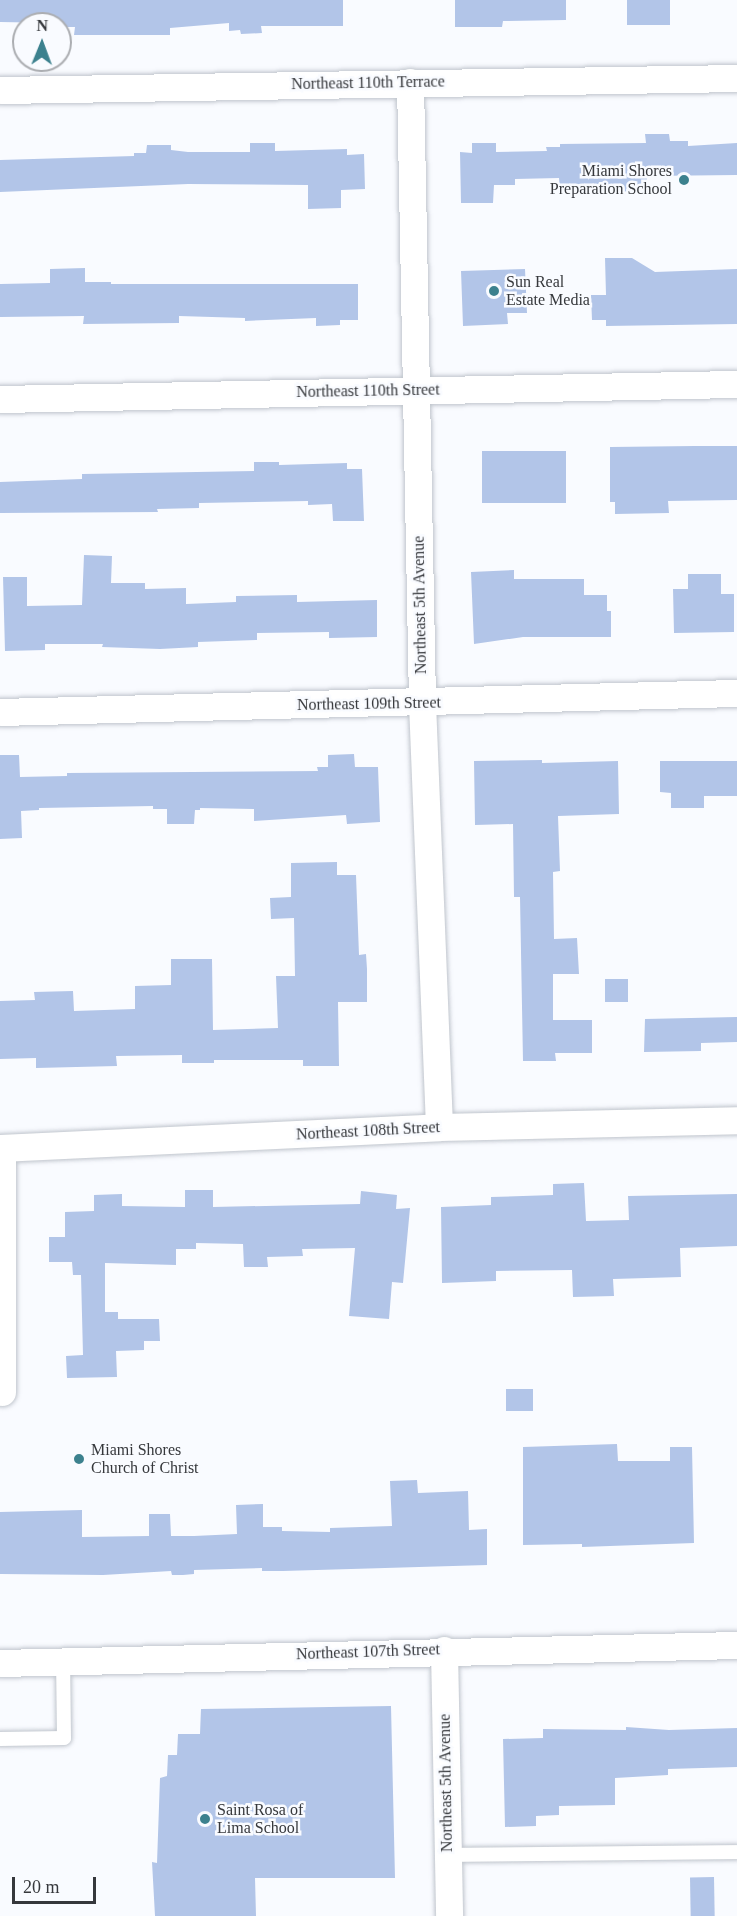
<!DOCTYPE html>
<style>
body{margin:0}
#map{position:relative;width:737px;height:1916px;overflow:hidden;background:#f9fbff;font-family:"Times New Roman",serif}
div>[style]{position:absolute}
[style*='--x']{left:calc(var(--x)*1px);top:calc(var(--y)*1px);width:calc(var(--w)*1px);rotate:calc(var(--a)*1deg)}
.building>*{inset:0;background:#b2c5e8;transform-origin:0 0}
.roads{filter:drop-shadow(0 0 2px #c0c5cd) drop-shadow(0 0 2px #c0c5cd)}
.lane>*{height:14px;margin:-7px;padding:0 7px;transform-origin:7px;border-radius:7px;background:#fff}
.street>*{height:27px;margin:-13.5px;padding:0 13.5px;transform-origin:13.5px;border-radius:13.5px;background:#fff}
.dots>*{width:16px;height:16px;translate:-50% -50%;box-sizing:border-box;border:3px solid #f9fbff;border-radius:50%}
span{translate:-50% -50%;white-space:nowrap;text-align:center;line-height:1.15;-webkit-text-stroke:5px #f9fbff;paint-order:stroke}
.street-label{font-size:16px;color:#36383c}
.poi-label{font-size:16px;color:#36383c}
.right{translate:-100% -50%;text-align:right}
.left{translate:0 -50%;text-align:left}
.north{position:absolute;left:12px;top:12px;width:60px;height:60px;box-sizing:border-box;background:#f9fbff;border:2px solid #abadb1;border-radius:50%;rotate:1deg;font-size:16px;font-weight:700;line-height:24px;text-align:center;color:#36383c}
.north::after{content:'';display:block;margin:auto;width:21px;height:27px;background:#3c818e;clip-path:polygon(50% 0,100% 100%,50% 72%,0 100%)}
.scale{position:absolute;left:12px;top:1877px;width:84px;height:27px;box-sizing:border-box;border:3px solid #36383c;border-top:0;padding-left:8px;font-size:18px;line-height:21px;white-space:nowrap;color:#36383c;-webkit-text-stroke:4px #f9fbff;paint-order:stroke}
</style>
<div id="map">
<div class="building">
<div style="clip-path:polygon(0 0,343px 0,343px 26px,261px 26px,262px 33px,241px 34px,240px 30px,229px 31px,229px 23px,170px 28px,170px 35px,74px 35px,75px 27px,60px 27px,56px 23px,0 22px)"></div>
<div style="clip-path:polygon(455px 0,566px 0,566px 20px,503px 21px,502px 27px,455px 27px)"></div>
<div style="left:627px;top:0;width:43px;height:25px"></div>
<div style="clip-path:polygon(645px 134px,669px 134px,670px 141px,688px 141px,688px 146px,737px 143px,737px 175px,647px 176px,647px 191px,560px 193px,559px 178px,515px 179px,515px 185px,494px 185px,493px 203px,461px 203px,460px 152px,472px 153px,472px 143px,496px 143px,496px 152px,547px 151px,546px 147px,560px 147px,560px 144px,646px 143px)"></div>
<div style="clip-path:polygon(250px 143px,275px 143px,275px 151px,347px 149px,347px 155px,364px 154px,365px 189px,341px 190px,341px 208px,308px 209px,308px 185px,188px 184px,0 192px,0 160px,134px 156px,134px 153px,146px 153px,147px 145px,171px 145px,171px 150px,188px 152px,250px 152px)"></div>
<div style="clip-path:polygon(605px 258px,632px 258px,655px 272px,737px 269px,737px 324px,606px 326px,606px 320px,592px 320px,591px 295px,606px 295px)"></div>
<div style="clip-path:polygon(85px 268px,85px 282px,111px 282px,111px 284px,358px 284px,358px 320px,340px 320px,340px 325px,316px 326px,316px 318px,245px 321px,245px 318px,179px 316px,179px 323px,83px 324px,84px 316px,0 317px,0 284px,50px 283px,50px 269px)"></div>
<div style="clip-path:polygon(525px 269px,527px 313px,507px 313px,508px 324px,463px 326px,461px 271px)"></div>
<div style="clip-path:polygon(695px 446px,737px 446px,737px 500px,668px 501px,669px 513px,615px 514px,615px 502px,610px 502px,610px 447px)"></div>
<div style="left:566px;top:451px;width:52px;height:84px;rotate:90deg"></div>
<div style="clip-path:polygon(254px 462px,279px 462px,279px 465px,347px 463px,347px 469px,362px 469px,364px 521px,333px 521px,332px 504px,308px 505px,308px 501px,199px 503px,199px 508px,157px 509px,158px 512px,0 513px,0 482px,82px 479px,82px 474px,254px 471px)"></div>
<div style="clip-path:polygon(84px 555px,112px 556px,111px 583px,145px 583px,145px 589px,186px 588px,186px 604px,236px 602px,236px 596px,297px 595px,297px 602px,377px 600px,377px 637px,329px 638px,329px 632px,257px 633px,257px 640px,198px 642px,198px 647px,160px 649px,102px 647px,103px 644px,45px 644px,45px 650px,5px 651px,3px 577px,27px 577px,27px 606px,82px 605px)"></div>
<div style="clip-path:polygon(514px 570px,514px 579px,584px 579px,584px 595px,607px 595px,607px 611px,611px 611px,611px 637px,523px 637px,474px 644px,471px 572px)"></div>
<div style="clip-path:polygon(688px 574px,721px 574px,721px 594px,734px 594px,734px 632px,674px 633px,673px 589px,688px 589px)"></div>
<div style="clip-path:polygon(354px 754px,355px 767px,378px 767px,380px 822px,347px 824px,346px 815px,254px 821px,254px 809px,200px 808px,200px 810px,195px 810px,194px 824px,167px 824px,167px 809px,153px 809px,153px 806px,39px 808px,39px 810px,21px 811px,22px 838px,0 839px,0 755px,19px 755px,20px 777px,67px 776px,67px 773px,318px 771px,317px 767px,328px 767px,328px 755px)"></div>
<div style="clip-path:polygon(542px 760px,542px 763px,618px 761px,619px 814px,558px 816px,560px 871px,553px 872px,554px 939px,577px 938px,579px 974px,553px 974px,553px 1020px,592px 1020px,592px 1053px,555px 1053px,556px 1061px,523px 1061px,520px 897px,514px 897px,513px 824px,475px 825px,474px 761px)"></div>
<div style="clip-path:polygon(660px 761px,737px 761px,737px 796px,704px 796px,704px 808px,671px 808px,671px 793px,660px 792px)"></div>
<div style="clip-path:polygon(337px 862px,337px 875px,356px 875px,359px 955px,366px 954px,367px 969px,367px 1002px,338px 1002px,339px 1066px,303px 1066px,303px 1060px,214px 1060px,214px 1063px,182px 1063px,182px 1055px,116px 1056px,117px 1066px,36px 1068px,36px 1058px,0 1059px,0 1001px,35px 1000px,34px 992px,73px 991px,74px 1011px,135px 1009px,135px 986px,171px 985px,171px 959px,212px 959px,213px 1030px,278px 1028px,276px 976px,295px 976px,294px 918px,271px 919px,270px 898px,291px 897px,291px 863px)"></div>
<div style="left:605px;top:979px;width:23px;height:23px"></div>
<div style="clip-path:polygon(737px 1017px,737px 1042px,701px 1043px,701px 1051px,644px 1052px,645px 1019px)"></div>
<div style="clip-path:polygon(584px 1183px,586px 1221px,629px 1220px,628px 1196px,737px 1194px,737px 1246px,680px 1248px,681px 1277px,613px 1279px,614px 1296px,573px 1297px,572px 1270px,496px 1271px,496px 1281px,442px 1283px,441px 1207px,491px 1205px,491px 1197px,553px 1195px,553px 1184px)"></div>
<div style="clip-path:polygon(185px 1190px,213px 1190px,213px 1207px,360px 1204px,361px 1191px,397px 1195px,396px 1209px,410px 1208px,403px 1283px,392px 1282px,389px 1319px,349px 1316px,355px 1248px,302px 1249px,303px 1256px,267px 1257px,268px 1267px,244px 1267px,243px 1244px,196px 1243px,196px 1249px,176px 1249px,176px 1265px,105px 1263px,105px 1312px,118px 1312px,118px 1319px,159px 1319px,160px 1341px,144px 1341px,144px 1350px,116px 1351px,117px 1377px,67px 1378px,66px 1356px,83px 1355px,81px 1275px,73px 1275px,72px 1262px,49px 1262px,49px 1237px,65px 1237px,65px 1212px,94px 1211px,94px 1195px,122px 1194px,122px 1206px,185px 1207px)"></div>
<div style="left:506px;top:1389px;width:27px;height:22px"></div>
<div style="clip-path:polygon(617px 1444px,618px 1461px,670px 1461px,670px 1447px,692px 1447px,694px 1543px,582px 1547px,582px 1544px,523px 1545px,523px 1447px)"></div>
<div style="clip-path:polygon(417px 1480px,418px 1493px,468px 1491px,469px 1530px,487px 1529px,487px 1565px,283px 1571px,262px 1571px,262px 1568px,194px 1570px,194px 1574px,183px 1575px,172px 1575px,171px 1571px,103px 1575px,0 1574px,0 1512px,82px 1510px,82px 1537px,149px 1536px,149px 1514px,170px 1514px,171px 1536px,194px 1536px,237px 1534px,236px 1505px,263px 1504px,263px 1527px,282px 1527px,282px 1531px,330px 1532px,330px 1528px,392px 1526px,390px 1481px)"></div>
<div style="clip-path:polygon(391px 1706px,395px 1878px,255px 1878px,256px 1916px,155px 1916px,152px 1862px,157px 1863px,160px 1778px,167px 1776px,168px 1755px,177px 1755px,178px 1734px,200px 1734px,201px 1709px)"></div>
<div style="clip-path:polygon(626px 1727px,669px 1730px,737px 1728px,737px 1767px,668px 1769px,668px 1775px,615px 1778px,615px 1805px,559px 1806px,559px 1815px,536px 1816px,536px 1826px,505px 1827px,503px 1739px,543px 1738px,543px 1729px,626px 1730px)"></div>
<div style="left:714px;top:1877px;width:39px;height:24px;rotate:89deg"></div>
</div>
<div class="roads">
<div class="lane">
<div style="--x:0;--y:1739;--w:64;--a:-0.9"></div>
<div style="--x:64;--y:1738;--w:77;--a:-90.7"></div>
<div style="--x:448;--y:1855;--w:289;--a:-0.6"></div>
</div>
<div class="street">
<div style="--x:410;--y:82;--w:621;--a:88.89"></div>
<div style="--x:422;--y:703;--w:424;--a:87.7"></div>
<div style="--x:0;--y:90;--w:737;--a:-0.93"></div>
<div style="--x:0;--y:399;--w:737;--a:-1.17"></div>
<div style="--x:0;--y:712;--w:737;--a:-1.48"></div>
<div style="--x:0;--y:1148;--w:440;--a:-2.7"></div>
<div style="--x:439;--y:1127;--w:298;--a:-1.3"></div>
<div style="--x:2;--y:1392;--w:244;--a:-90"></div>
<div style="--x:444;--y:1650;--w:266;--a:88.9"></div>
<div style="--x:0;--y:1663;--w:737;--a:-1.4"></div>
</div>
</div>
<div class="dots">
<div style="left:684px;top:180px;background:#3c818e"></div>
<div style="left:494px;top:291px;background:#3c818e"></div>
<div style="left:79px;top:1459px;background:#3c818e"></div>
<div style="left:205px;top:1819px;background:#3c818e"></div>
</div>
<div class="street-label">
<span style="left:368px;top:83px;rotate:-1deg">Northeast 110th Terrace</span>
<span style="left:368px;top:391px;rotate:-1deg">Northeast 110th Street</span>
<span style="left:420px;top:605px;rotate:-91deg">Northeast 5th Avenue</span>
<span style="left:369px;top:704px;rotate:-1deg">Northeast 109th Street</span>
<span style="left:368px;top:1131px;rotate:-3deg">Northeast 108th Street</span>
<span style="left:368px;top:1652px;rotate:-2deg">Northeast 107th Street</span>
<span style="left:446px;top:1783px;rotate:-91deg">Northeast 5th Avenue</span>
</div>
<div class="poi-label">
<span class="right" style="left:672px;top:180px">Miami Shores<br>Preparation School</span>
<span class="left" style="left:506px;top:291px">Sun Real<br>Estate Media</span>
<span class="left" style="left:91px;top:1459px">Miami Shores<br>Church of Christ</span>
<span class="left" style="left:217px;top:1819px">Saint Rosa of<br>Lima School</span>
</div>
<div class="north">N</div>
<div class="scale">20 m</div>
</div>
